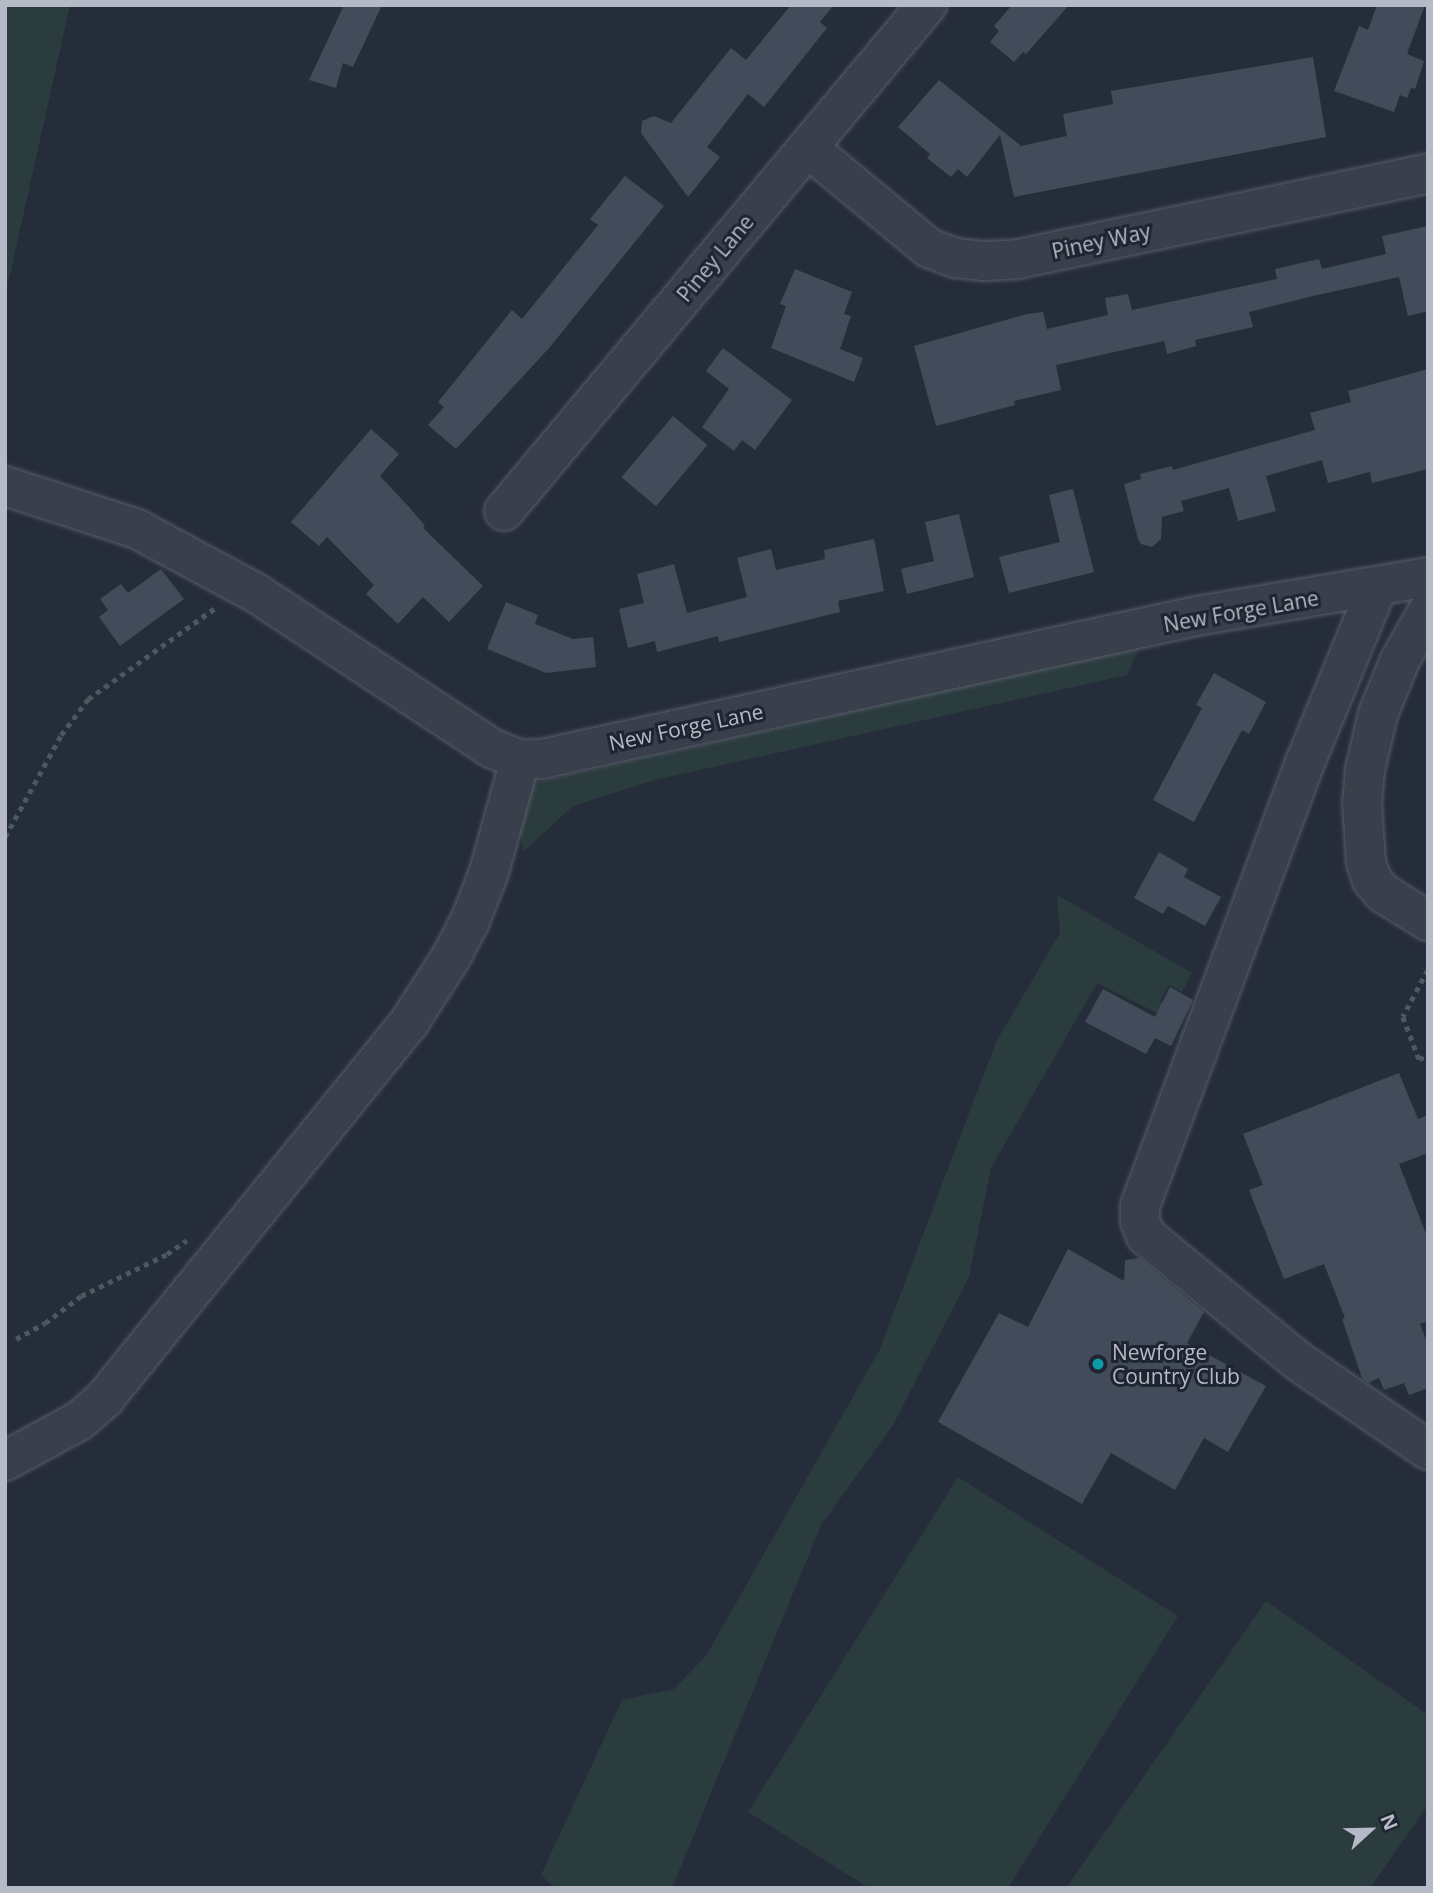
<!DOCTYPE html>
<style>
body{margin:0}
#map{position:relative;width:1433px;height:1893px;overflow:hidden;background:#262d3a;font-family:"Open Sans",sans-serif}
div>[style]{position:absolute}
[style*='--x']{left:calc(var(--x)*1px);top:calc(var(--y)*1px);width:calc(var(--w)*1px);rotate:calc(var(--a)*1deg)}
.green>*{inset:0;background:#2b3c3e}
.building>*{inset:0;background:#424b59;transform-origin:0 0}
.path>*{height:4.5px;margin-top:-2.25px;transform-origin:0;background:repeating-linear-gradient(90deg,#49595d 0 5px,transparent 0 10px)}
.roads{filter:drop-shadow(0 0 2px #575d69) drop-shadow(0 0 2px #575d69)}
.minor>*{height:38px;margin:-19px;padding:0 19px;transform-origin:19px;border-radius:19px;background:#393f4b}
.dots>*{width:19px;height:19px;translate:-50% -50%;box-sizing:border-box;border:4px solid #1e2430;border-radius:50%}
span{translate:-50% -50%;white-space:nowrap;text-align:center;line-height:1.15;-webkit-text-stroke:6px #1e2430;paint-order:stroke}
.street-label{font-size:21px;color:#b5bac6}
.poi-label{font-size:21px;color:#b5bac6}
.left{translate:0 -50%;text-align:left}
.frame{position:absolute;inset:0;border:7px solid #b5bac6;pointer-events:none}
.north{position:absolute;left:1335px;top:1795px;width:70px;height:70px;-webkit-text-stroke:5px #1e2430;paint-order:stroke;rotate:68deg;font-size:19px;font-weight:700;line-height:28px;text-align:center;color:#b5bac6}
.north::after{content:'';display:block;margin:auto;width:24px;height:32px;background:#b5bac6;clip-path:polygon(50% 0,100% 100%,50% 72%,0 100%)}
</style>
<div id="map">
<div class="green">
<div style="clip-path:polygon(5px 5px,70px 5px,5px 297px)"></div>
<div style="clip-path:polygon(1140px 647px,1127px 675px,655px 780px,573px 806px,524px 851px,517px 817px,520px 795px,537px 782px)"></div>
<div style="clip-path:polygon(1057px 895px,1192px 973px,1182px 992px,1169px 985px,1160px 1001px,1172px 1008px,1167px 1018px,1097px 983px,991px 1168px,969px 1277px,893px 1425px,821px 1525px,672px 1888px,555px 1888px,541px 1875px,622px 1700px,674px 1689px,706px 1656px,879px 1351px,996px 1042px,1060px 933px)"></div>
<div style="clip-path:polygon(958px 1477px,1178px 1616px,1008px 1888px,869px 1888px,748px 1812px)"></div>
<div style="clip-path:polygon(1266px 1601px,1428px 1715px,1428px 1805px,1370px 1888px,1066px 1888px)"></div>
</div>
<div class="building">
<div style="clip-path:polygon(344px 5px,382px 5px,353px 67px,343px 63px,336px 88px,309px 80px)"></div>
<div style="clip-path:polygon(791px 5px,834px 5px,820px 22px,827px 28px,764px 107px,748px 94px,707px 147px,720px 157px,688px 197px,641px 133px,642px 121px,654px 116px,671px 123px,731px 48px,746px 60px)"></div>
<div style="clip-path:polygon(1012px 5px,1069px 5px,1026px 54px,1023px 52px,1014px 62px,990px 42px,999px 31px,994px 26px)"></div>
<div style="clip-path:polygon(1377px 5px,1425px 5px,1407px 54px,1424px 61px,1415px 89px,1411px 88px,1407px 98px,1400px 95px,1394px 112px,1334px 91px,1359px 26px,1368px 30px)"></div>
<div style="clip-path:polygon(1313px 57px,1326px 137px,1014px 197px,1000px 135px,967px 177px,958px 169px,951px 177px,927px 158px,930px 154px,898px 127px,939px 80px,1021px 146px,1067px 136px,1063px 114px,1113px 104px,1111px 91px)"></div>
<div style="clip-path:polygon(625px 176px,664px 206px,550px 347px,456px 449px,428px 425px,444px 407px,438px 402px,512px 310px,522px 319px,598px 225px,590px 219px)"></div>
<div style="clip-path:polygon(1428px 226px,1428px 311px,1408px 316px,1399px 277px,1313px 296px,1249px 312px,1253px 327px,1195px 340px,1196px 346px,1167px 354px,1164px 341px,1056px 365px,1061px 390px,1014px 401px,1015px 405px,936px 426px,914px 346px,1027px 314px,1043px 312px,1047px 329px,1108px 315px,1105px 298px,1128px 294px,1132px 310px,1277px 279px,1275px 269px,1319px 259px,1322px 269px,1386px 254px,1382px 236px)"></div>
<div style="clip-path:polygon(795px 269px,852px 292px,844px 314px,851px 316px,840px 349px,863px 358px,854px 382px,771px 348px,786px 306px,780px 304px)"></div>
<div style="clip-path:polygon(723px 348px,792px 400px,755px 450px,742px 440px,734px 451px,702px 427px,729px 389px,706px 371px)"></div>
<div style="clip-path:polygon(1428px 369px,1428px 469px,1372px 483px,1370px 472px,1328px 483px,1322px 460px,1266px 476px,1276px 511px,1238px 521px,1229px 488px,1181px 501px,1184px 511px,1162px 517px,1161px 539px,1152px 547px,1141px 544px,1138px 539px,1124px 484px,1141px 479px,1140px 474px,1172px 466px,1173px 470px,1315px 430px,1310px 413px,1351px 402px,1348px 391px)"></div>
<div style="left:673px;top:416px;width:45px;height:80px;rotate:40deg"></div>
<div style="clip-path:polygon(371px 429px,399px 454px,380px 476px,410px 508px,425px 526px,423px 528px,483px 586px,449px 622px,423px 597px,398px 624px,366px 594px,374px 585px,327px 537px,319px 546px,291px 522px)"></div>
<div style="clip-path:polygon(1073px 489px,1094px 572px,1009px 593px,999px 557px,1060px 542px,1049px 495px)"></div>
<div style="clip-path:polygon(959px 514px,974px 577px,907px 594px,901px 569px,934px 561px,925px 522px)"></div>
<div style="clip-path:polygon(874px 539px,884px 591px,838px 601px,840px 612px,719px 642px,718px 636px,657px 652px,655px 641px,628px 648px,619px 609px,644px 603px,637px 574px,674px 564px,687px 613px,747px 597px,737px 558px,771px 549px,776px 570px,825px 559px,824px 550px)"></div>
<div style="clip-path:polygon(161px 569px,184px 599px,120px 646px,99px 617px,108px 610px,100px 599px,121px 584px,128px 593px)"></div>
<div style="clip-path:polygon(506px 602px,538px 615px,535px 624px,573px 639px,593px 637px,596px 667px,546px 673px,487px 649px)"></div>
<div style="clip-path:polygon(1214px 673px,1266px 702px,1249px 734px,1242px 730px,1194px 822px,1153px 800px,1202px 708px,1196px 705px)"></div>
<div style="clip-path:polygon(1159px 852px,1188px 869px,1184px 877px,1221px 897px,1205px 926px,1168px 906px,1163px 914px,1134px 898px)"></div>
<div style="clip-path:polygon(1170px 987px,1193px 1000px,1171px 1046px,1155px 1038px,1146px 1054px,1085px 1022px,1103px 989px,1155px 1017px)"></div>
<div style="clip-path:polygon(1399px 1073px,1418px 1119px,1428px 1115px,1428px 1153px,1399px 1164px,1428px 1239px,1428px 1321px,1420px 1324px,1428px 1345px,1428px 1388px,1409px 1395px,1404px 1383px,1384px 1390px,1379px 1378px,1368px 1383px,1362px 1378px,1342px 1319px,1345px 1318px,1324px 1264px,1284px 1279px,1249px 1190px,1263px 1185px,1243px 1134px)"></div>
<div style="clip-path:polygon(1068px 1249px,1124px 1281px,1125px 1260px,1139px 1258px,1204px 1312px,1187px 1343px,1266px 1386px,1228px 1452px,1204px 1438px,1175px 1490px,1111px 1453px,1082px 1504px,938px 1422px,999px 1313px,1028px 1327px)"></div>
</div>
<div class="path">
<div style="--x:5;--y:837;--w:116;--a:-61.2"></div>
<div style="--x:61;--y:735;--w:45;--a:-53.1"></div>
<div style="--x:88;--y:699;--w:156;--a:-35.6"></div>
<div style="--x:1428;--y:970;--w:53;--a:118"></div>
<div style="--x:1403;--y:1017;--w:45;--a:69.1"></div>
<div style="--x:1419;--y:1059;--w:9;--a:-18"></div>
<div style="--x:16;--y:1339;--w:33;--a:-29"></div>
<div style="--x:45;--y:1323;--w:45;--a:-36.9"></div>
<div style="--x:81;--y:1296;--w:96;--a:-26"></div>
<div style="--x:167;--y:1254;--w:24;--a:-35"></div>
</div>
<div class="roads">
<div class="minor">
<div style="--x:808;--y:148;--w:157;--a:39.6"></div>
<div style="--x:929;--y:248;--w:28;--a:21"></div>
<div style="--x:955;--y:258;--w:30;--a:6"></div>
<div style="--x:985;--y:261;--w:33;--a:-3"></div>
<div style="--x:1018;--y:259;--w:419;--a:-11.8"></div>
<div style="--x:5;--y:486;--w:139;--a:18"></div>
<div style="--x:137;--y:529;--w:135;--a:28.3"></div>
<div style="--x:256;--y:593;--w:282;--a:33.4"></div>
<div style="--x:491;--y:748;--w:31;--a:22"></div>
<div style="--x:520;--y:760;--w:22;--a:-3"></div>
<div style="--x:542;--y:759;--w:669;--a:-12.33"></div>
<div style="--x:1196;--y:616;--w:235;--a:-9.5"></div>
<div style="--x:504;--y:511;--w:660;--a:-50.11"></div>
<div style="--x:1377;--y:588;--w:191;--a:112.4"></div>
<div style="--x:1304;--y:765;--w:471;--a:110.4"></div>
<div style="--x:1140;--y:1206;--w:15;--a:90"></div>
<div style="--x:1140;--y:1221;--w:16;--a:68"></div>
<div style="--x:1146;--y:1236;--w:197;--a:39.4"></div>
<div style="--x:1298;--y:1361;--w:158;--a:34.4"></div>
<div style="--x:1428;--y:611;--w:56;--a:119.7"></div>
<div style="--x:1400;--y:660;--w:58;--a:112.2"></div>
<div style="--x:1378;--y:714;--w:57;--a:103.1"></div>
<div style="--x:1365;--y:770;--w:32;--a:95"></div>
<div style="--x:1362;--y:802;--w:60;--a:86.2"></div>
<div style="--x:1366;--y:862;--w:19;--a:72"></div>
<div style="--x:1372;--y:880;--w:17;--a:50"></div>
<div style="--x:1383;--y:893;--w:53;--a:31.9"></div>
<div style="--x:5;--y:1461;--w:84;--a:-28.4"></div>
<div style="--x:79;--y:1421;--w:35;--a:-41"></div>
<div style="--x:105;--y:1398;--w:485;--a:-51"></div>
<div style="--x:410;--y:1021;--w:74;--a:-57.2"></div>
<div style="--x:450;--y:959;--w:43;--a:-62.2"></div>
<div style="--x:470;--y:921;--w:53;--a:-68.8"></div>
<div style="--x:489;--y:872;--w:116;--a:-74.5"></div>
</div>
</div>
<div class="dots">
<div style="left:1098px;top:1364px;background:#0f9aa8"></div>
</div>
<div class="street-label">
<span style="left:1101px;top:241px;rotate:-12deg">Piney Way</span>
<span style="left:715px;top:258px;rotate:-50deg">Piney Lane</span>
<span style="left:1241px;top:611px;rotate:-10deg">New Forge Lane</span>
<span style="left:686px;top:727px;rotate:-12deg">New Forge Lane</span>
</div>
<div class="poi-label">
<span class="left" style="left:1112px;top:1364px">Newforge<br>Country Club</span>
</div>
<div class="frame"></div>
<div class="north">N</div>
</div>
